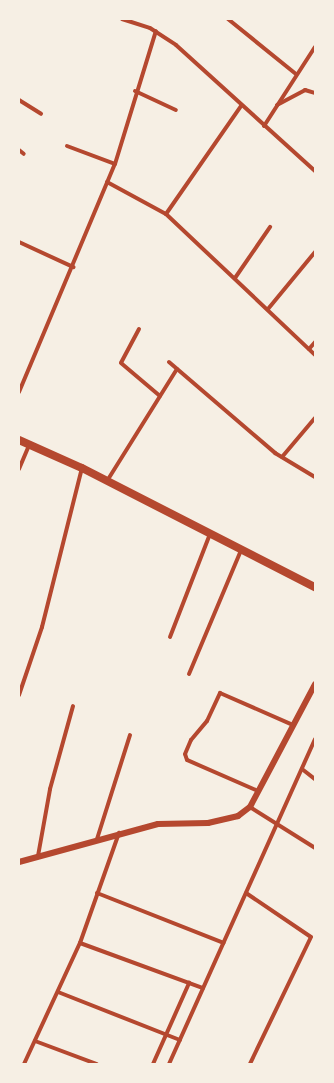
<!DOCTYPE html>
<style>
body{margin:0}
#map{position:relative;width:334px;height:1083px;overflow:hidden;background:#f6efe4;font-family:Helvetica,sans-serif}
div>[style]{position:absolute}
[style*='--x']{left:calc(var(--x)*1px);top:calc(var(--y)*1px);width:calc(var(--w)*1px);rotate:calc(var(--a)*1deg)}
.minor>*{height:4px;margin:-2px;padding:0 2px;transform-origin:2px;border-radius:2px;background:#b5482f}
.secondary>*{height:6px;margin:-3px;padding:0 3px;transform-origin:3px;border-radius:3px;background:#b5482f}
.trunk>*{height:8px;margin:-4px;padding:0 4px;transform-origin:4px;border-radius:4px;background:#b5482f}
span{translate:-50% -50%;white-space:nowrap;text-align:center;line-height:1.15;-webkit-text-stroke:3px #f6efe4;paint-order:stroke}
.frame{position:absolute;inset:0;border:20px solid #f6efe4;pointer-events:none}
</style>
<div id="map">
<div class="minor">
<div style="--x:122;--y:19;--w:29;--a:18"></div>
<div style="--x:150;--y:28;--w:31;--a:33"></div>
<div style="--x:176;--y:45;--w:188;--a:42.2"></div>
<div style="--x:228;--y:19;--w:87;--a:39"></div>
<div style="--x:135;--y:91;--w:45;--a:24.9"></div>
<div style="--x:19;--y:100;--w:26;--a:32"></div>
<div style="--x:277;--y:105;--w:32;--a:-28"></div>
<div style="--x:305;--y:90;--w:10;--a:17"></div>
<div style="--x:264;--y:126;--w:94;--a:-57.2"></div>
<div style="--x:67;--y:146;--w:51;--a:20.6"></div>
<div style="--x:19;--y:150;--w:6;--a:39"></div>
<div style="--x:107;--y:182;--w:67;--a:28.5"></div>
<div style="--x:166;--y:214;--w:205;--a:43.4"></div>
<div style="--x:166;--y:214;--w:131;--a:-55.2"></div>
<div style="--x:19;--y:242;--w:60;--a:24.8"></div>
<div style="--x:235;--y:278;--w:62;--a:-55.5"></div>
<div style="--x:268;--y:309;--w:74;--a:-50.5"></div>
<div style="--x:139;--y:329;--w:38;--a:118"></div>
<div style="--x:121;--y:363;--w:51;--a:40.2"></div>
<div style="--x:309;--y:349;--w:9;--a:-49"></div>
<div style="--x:169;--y:362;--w:140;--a:40.6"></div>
<div style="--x:275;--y:453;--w:47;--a:31"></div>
<div style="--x:19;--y:392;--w:247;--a:-67.2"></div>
<div style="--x:115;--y:164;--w:139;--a:-72.9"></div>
<div style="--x:282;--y:457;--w:51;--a:-49.8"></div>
<div style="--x:19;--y:469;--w:26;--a:-67"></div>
<div style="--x:107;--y:481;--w:132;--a:-58"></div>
<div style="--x:170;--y:637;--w:110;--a:-68.8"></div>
<div style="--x:189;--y:674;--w:134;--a:-67.2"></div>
<div style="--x:19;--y:695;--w:72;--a:-71.3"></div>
<div style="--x:42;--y:627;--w:164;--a:-75.9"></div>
<div style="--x:302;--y:769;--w:16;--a:38"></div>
<div style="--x:258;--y:791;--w:77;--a:-156.4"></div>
<div style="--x:187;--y:760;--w:6;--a:-108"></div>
<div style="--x:185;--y:754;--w:15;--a:-67"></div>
<div style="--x:191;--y:740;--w:25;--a:-50"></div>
<div style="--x:207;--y:721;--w:31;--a:-65"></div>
<div style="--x:220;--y:693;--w:80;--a:23.7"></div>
<div style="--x:250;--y:807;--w:77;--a:32.2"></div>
<div style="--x:97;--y:839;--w:109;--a:-72.4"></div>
<div style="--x:38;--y:856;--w:68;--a:-79.8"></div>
<div style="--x:50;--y:789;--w:86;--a:-74.5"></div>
<div style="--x:97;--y:893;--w:136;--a:21.5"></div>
<div style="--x:246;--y:893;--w:78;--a:34.1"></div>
<div style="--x:311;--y:937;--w:141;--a:115.7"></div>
<div style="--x:80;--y:943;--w:131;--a:20.1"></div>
<div style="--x:58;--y:992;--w:131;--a:21.5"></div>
<div style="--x:35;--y:1041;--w:66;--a:20.4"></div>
<div style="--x:24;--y:1064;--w:133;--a:-65.2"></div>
<div style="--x:80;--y:943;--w:117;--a:-70.5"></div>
<div style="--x:153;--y:1064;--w:89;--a:-66"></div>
<div style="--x:169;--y:1064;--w:356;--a:-65.8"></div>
</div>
<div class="secondary">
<div style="--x:19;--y:862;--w:144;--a:-15.3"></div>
<div style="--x:158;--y:824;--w:50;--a:-1.1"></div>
<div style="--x:208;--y:823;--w:31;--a:-13"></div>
<div style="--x:238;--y:816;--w:15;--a:-37"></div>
<div style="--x:250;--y:807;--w:139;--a:-62.1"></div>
</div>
<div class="trunk">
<div style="--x:19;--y:440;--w:69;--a:24"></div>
<div style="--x:82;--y:468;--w:262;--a:27.1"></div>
</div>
<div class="frame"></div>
</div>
